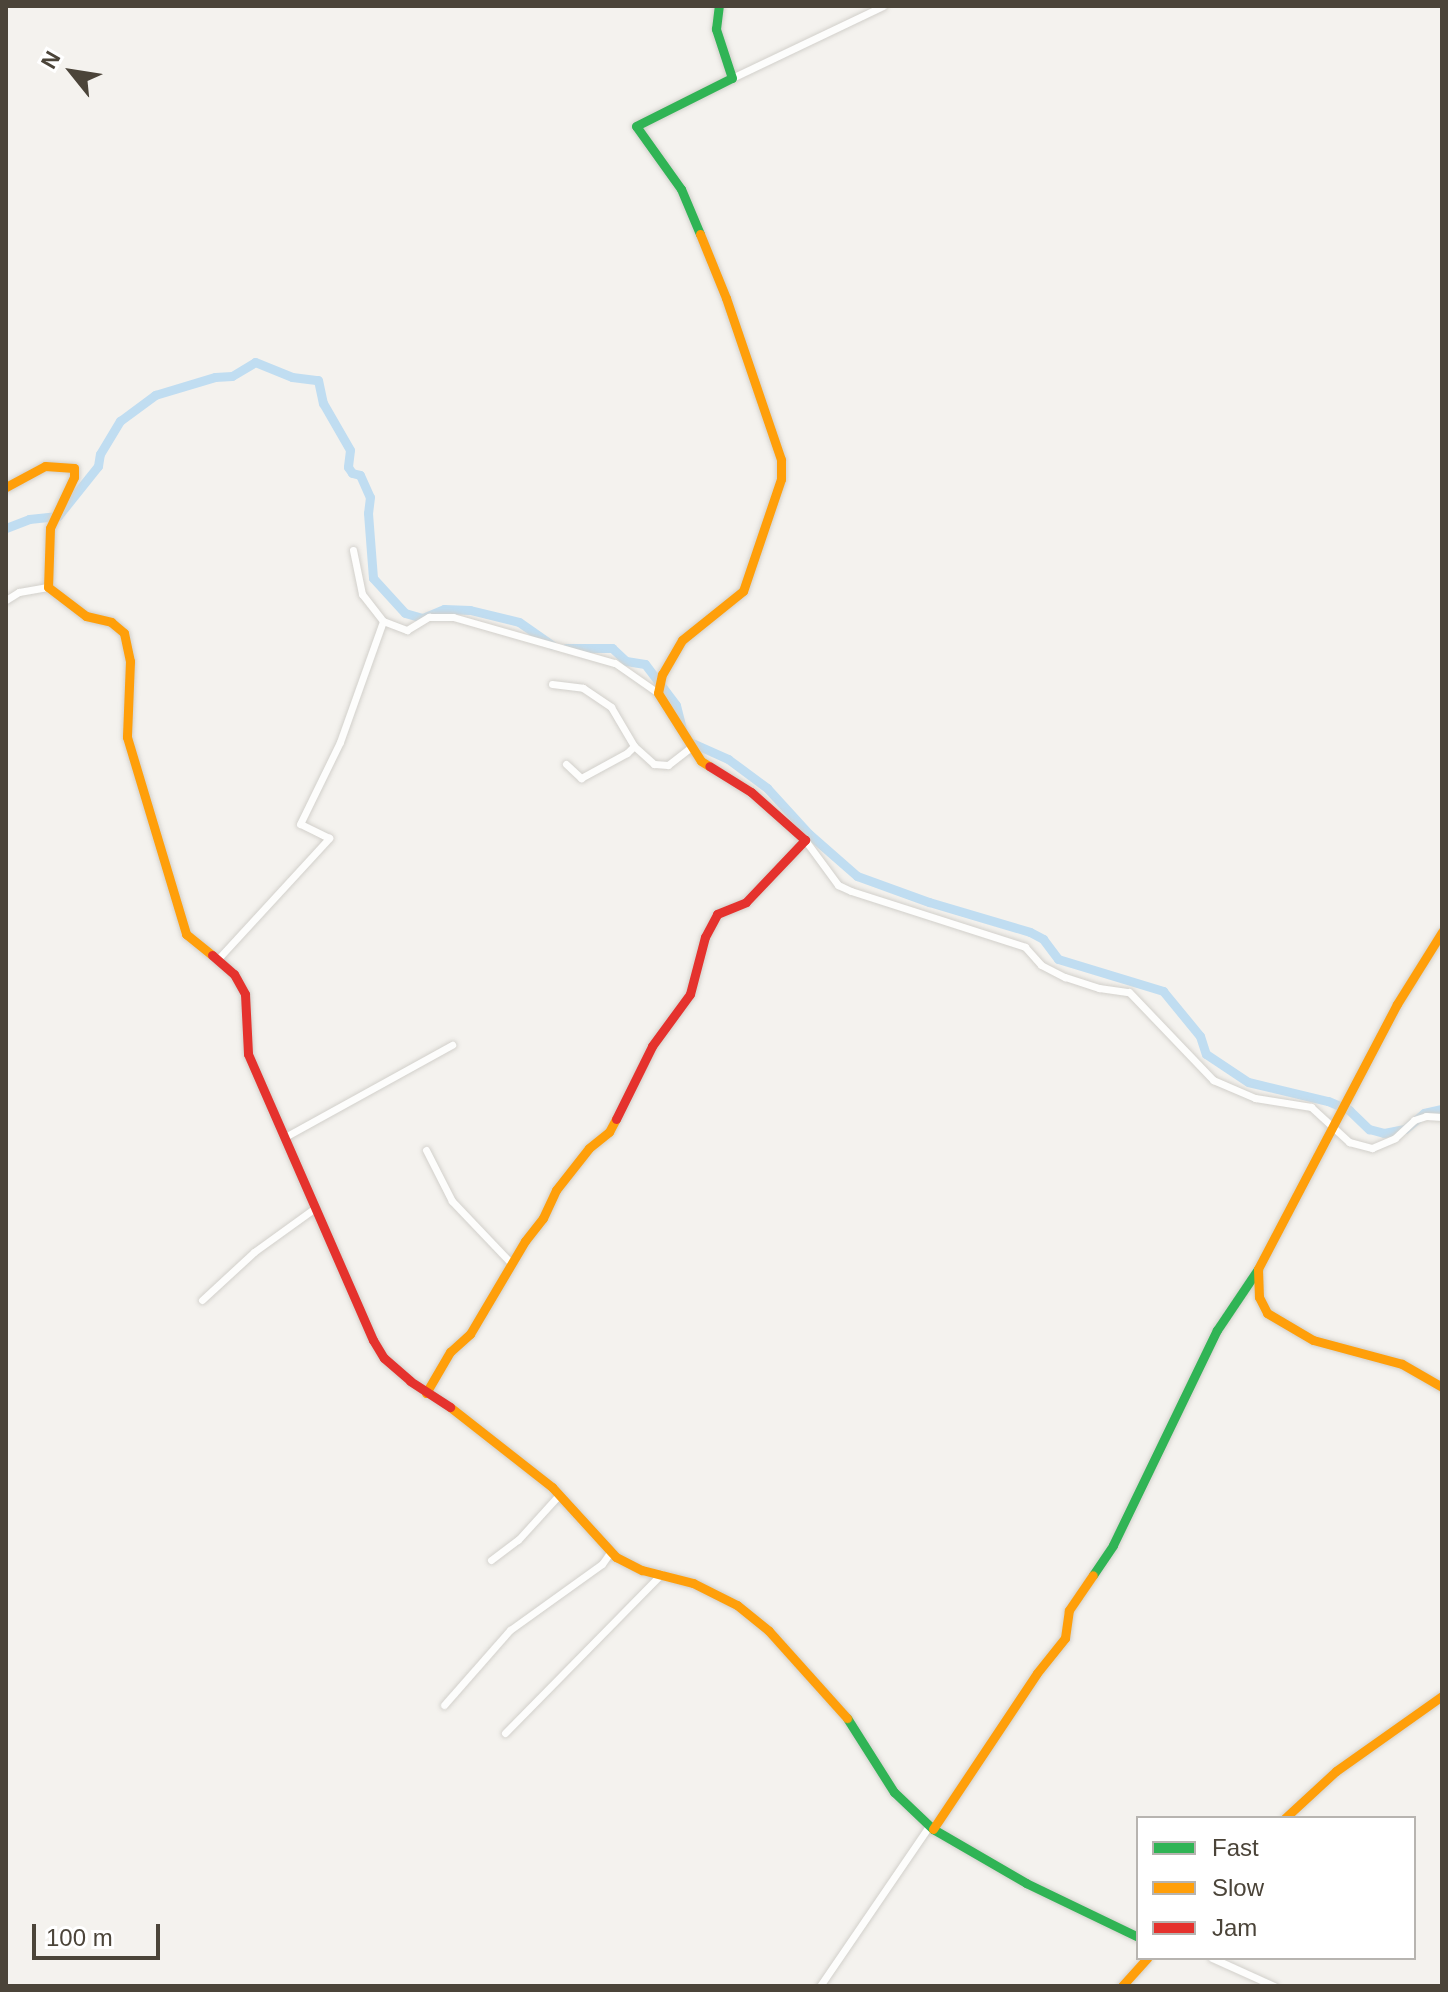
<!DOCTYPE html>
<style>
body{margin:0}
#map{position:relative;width:1448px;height:1992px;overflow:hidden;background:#f4f2ee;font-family:Helvetica,sans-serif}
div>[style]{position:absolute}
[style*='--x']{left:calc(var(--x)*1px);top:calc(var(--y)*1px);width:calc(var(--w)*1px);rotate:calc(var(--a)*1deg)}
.canal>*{height:9px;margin:-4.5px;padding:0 4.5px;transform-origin:4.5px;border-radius:4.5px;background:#c0ddf1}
.roads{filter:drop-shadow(0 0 2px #d2d0cb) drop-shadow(0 0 2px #d2d0cb)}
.street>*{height:7px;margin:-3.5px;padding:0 3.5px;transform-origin:3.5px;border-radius:3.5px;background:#fdfdfc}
.fast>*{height:9px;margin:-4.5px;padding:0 4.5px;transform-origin:4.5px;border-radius:4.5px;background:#30b455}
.slow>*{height:9px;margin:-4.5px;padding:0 4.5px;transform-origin:4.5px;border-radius:4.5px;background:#ff9f0a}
.jam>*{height:9px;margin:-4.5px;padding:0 4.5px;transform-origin:4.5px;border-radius:4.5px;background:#e5322d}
span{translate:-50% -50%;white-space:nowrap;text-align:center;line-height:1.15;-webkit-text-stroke:7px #fff;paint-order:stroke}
.frame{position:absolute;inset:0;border:8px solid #4b4439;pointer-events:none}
.legend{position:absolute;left:1136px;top:1816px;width:280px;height:144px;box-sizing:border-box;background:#fff;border:2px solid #b7b4b0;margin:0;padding:10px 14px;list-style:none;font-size:24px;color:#4b4439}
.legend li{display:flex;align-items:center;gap:16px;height:40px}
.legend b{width:40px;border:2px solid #b7b4b0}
.north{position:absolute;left:32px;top:32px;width:80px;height:80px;-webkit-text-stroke:6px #fff;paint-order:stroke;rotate:300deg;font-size:22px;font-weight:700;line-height:32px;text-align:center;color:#4b4439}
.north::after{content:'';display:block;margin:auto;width:28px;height:36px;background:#4b4439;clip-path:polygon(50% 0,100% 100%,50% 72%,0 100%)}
.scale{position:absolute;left:32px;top:1924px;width:128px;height:36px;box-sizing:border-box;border:4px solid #4b4439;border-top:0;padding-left:10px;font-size:24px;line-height:28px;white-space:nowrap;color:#4b4439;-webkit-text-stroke:6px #fff;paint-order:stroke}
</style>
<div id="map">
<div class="canal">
<div style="--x:6;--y:528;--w:25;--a:-21"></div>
<div style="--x:29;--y:519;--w:29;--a:-6"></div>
<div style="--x:58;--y:516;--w:64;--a:-51.3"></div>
<div style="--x:98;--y:466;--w:12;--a:-81"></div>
<div style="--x:100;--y:454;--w:39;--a:-59"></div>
<div style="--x:120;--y:421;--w:44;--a:-36.6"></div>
<div style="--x:155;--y:395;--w:63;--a:-16.7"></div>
<div style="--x:215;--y:377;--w:17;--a:-3"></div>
<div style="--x:232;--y:376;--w:27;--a:-31"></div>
<div style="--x:255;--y:362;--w:40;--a:22"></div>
<div style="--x:292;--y:377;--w:26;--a:7"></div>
<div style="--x:318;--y:380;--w:24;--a:78"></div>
<div style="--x:323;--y:403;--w:54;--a:60.1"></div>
<div style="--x:350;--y:450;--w:17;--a:97"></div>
<div style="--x:348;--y:467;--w:7;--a:56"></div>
<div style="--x:352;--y:473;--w:8;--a:14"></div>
<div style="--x:360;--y:475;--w:24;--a:66"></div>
<div style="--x:370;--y:497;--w:16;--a:97"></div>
<div style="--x:368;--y:513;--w:65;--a:85.6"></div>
<div style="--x:373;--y:578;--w:47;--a:47.6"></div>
<div style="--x:405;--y:613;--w:19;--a:16"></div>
<div style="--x:423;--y:618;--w:23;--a:-23"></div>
<div style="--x:444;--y:609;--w:26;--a:2"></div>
<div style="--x:470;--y:610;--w:50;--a:13.8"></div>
<div style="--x:519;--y:622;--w:40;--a:34.9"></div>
<div style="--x:566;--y:648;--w:46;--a:0"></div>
<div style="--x:612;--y:648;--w:19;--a:43"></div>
<div style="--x:626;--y:661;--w:19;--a:9"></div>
<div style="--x:645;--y:664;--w:51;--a:52.9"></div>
<div style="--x:676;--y:705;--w:25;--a:76"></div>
<div style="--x:690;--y:742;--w:42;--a:24.1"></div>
<div style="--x:728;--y:759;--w:49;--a:36.6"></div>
<div style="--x:767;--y:788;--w:62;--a:47.6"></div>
<div style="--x:809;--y:834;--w:64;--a:41.2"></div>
<div style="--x:857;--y:876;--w:77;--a:19.9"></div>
<div style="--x:929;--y:902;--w:105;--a:16.5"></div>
<div style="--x:1030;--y:932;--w:15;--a:28"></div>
<div style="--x:1043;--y:939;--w:25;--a:53"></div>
<div style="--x:1058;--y:959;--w:110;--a:16.9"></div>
<div style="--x:1163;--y:991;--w:58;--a:50.6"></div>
<div style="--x:1200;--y:1036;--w:19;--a:72"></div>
<div style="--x:1206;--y:1054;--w:50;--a:33.7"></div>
<div style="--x:1248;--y:1082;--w:82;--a:13.4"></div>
<div style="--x:1328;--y:1101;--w:23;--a:23"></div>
<div style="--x:1349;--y:1110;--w:28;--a:44"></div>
<div style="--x:1369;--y:1129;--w:16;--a:15"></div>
<div style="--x:1384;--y:1133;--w:21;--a:-11"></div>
<div style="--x:1405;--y:1129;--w:25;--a:-40"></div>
<div style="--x:1424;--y:1113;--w:18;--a:-13"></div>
</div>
<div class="roads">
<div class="street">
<div style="--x:732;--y:78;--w:167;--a:-25.5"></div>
<div style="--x:353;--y:550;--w:45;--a:78.4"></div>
<div style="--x:362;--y:594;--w:34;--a:52"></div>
<div style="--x:383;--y:621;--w:26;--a:21"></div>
<div style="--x:407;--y:630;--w:26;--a:-31"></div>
<div style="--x:429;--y:617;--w:24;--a:0"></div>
<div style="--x:453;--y:617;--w:168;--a:15.9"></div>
<div style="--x:615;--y:663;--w:52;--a:34.9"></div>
<div style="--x:6;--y:600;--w:15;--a:-32"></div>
<div style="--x:19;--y:592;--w:29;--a:-10"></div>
<div style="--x:552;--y:684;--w:31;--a:7"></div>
<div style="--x:583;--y:688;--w:34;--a:34"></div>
<div style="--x:611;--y:707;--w:45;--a:59.5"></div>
<div style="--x:634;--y:746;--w:27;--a:42"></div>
<div style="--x:654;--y:764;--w:14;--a:4"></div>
<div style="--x:668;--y:765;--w:29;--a:-38"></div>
<div style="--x:566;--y:764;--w:21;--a:43"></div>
<div style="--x:581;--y:778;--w:52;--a:-28.5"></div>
<div style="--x:627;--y:753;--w:10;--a:-45"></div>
<div style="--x:805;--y:840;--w:56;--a:53.7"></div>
<div style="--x:838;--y:885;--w:14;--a:25"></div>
<div style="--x:851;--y:891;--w:183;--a:17.8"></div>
<div style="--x:1025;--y:947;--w:24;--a:48"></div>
<div style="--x:1041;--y:965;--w:27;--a:27"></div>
<div style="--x:1065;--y:977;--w:36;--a:18"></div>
<div style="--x:1099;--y:988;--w:30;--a:8"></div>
<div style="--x:1129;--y:992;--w:122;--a:46.3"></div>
<div style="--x:1213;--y:1080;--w:46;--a:23.2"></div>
<div style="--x:1255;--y:1098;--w:57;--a:9.1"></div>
<div style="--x:1311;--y:1107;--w:52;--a:42.6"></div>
<div style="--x:1349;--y:1142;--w:24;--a:15"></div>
<div style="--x:1372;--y:1148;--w:25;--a:-23"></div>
<div style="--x:1395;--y:1138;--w:26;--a:-43"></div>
<div style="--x:1414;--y:1120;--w:13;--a:-18"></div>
<div style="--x:1426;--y:1116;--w:16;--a:4"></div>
<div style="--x:217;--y:960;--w:166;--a:-47.4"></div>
<div style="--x:329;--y:838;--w:32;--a:-154"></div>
<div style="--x:300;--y:824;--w:91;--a:-64"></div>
<div style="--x:340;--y:742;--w:128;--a:-70.4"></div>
<div style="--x:285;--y:1137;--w:191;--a:-28.9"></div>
<div style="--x:426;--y:1150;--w:57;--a:63"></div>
<div style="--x:452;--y:1201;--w:86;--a:46.4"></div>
<div style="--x:202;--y:1300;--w:71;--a:-42.7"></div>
<div style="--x:254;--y:1252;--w:75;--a:-35.8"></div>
<div style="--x:491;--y:1560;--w:34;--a:-37"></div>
<div style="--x:518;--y:1540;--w:61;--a:-47.7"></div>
<div style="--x:444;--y:1705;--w:100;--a:-48.7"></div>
<div style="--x:510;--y:1630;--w:113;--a:-35.7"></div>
<div style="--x:602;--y:1564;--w:16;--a:-55"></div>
<div style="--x:505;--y:1733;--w:223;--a:-45.5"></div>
<div style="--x:1212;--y:1958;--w:68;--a:24.3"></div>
<div style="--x:820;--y:1986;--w:194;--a:-55.7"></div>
</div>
<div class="fast">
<div style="--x:700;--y:234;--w:49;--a:-112.9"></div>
<div style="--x:681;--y:189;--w:77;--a:-125.5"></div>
<div style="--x:636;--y:126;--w:107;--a:-26.6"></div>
<div style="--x:732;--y:78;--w:52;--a:-108.1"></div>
<div style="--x:716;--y:29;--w:23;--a:-83"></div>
<div style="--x:1093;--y:1575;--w:36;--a:-56"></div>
<div style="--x:1113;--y:1545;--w:239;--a:-64.2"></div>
<div style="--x:1217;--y:1330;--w:73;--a:-56.1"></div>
<div style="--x:847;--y:1718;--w:88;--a:57.6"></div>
<div style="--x:894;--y:1792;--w:54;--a:43.5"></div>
<div style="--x:933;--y:1829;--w:108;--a:30.1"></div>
<div style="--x:1026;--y:1883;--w:124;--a:25.7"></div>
</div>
<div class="slow">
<div style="--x:700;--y:234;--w:69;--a:67.9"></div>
<div style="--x:726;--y:298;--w:171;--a:71.2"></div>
<div style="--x:781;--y:460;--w:19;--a:90"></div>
<div style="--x:781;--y:479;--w:118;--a:108.7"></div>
<div style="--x:743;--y:591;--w:78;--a:141.2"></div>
<div style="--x:682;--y:640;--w:39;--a:120"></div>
<div style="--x:662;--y:674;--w:19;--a:102"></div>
<div style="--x:658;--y:693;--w:80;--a:57.7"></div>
<div style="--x:701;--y:761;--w:9;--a:32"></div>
<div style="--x:6;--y:487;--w:44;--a:-28.3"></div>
<div style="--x:45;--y:466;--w:29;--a:4"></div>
<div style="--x:74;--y:468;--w:9;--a:90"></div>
<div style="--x:74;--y:477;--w:56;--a:115.2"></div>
<div style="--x:50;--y:528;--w:59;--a:91.9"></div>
<div style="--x:48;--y:587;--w:48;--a:37.3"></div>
<div style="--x:86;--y:616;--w:26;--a:13"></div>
<div style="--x:111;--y:622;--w:17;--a:40"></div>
<div style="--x:124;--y:633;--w:29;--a:78"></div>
<div style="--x:130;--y:661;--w:76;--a:92.3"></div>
<div style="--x:127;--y:737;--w:206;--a:73.3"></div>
<div style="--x:186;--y:934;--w:33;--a:39"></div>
<div style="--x:1442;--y:932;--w:85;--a:122"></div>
<div style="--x:1397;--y:1004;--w:299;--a:117.7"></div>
<div style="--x:1258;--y:1269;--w:28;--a:88"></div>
<div style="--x:1259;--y:1297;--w:18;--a:63"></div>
<div style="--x:1267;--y:1313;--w:53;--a:30.4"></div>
<div style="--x:1313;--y:1340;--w:92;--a:15.1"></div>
<div style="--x:1402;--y:1364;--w:46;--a:29.9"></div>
<div style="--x:426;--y:1393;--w:48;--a:-59.7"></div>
<div style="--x:450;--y:1352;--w:27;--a:-42"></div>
<div style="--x:470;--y:1334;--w:108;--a:-59.4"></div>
<div style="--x:525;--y:1241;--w:29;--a:-52"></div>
<div style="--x:543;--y:1218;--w:31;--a:-65"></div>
<div style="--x:556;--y:1190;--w:53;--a:-51.8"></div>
<div style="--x:589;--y:1148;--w:26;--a:-39"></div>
<div style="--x:609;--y:1132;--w:15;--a:-62"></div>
<div style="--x:450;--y:1407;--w:130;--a:38.1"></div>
<div style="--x:552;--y:1487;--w:95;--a:47.6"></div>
<div style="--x:616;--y:1557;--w:29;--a:27"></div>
<div style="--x:642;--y:1570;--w:53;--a:14.3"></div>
<div style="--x:693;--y:1583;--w:49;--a:26.6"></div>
<div style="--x:737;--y:1605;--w:41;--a:39.1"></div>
<div style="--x:769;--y:1631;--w:117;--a:48.1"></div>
<div style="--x:1285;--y:1818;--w:69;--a:-42.7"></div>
<div style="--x:1336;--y:1771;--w:130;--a:-35.3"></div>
<div style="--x:933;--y:1829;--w:187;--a:-56.3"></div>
<div style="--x:1037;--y:1673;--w:45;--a:-51.3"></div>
<div style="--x:1065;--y:1638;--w:28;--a:-82"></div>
<div style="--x:1069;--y:1610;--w:42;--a:-55.6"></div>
<div style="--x:1122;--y:1986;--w:38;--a:-48"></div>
</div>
<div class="jam">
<div style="--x:212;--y:955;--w:29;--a:41"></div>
<div style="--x:234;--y:974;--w:23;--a:61"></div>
<div style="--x:245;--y:994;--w:60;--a:87.1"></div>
<div style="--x:248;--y:1054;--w:312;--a:66.4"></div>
<div style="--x:373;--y:1340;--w:21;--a:59"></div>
<div style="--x:384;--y:1358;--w:35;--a:41"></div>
<div style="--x:410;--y:1381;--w:48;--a:33"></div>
<div style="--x:616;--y:1119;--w:81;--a:-63.7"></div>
<div style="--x:652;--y:1046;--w:64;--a:-53.8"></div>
<div style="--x:690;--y:994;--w:59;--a:-75.3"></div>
<div style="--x:705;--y:937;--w:26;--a:-62"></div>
<div style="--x:717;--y:914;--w:31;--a:-22"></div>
<div style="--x:746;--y:902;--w:86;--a:-46.4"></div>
<div style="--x:805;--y:840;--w:72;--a:-138.4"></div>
<div style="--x:751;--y:792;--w:49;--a:-148.2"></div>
</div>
</div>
<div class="frame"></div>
<ul class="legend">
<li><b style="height:10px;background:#30b455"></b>Fast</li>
<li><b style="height:10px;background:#ff9f0a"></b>Slow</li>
<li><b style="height:10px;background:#e5322d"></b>Jam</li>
</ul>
<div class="north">N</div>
<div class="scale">100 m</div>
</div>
